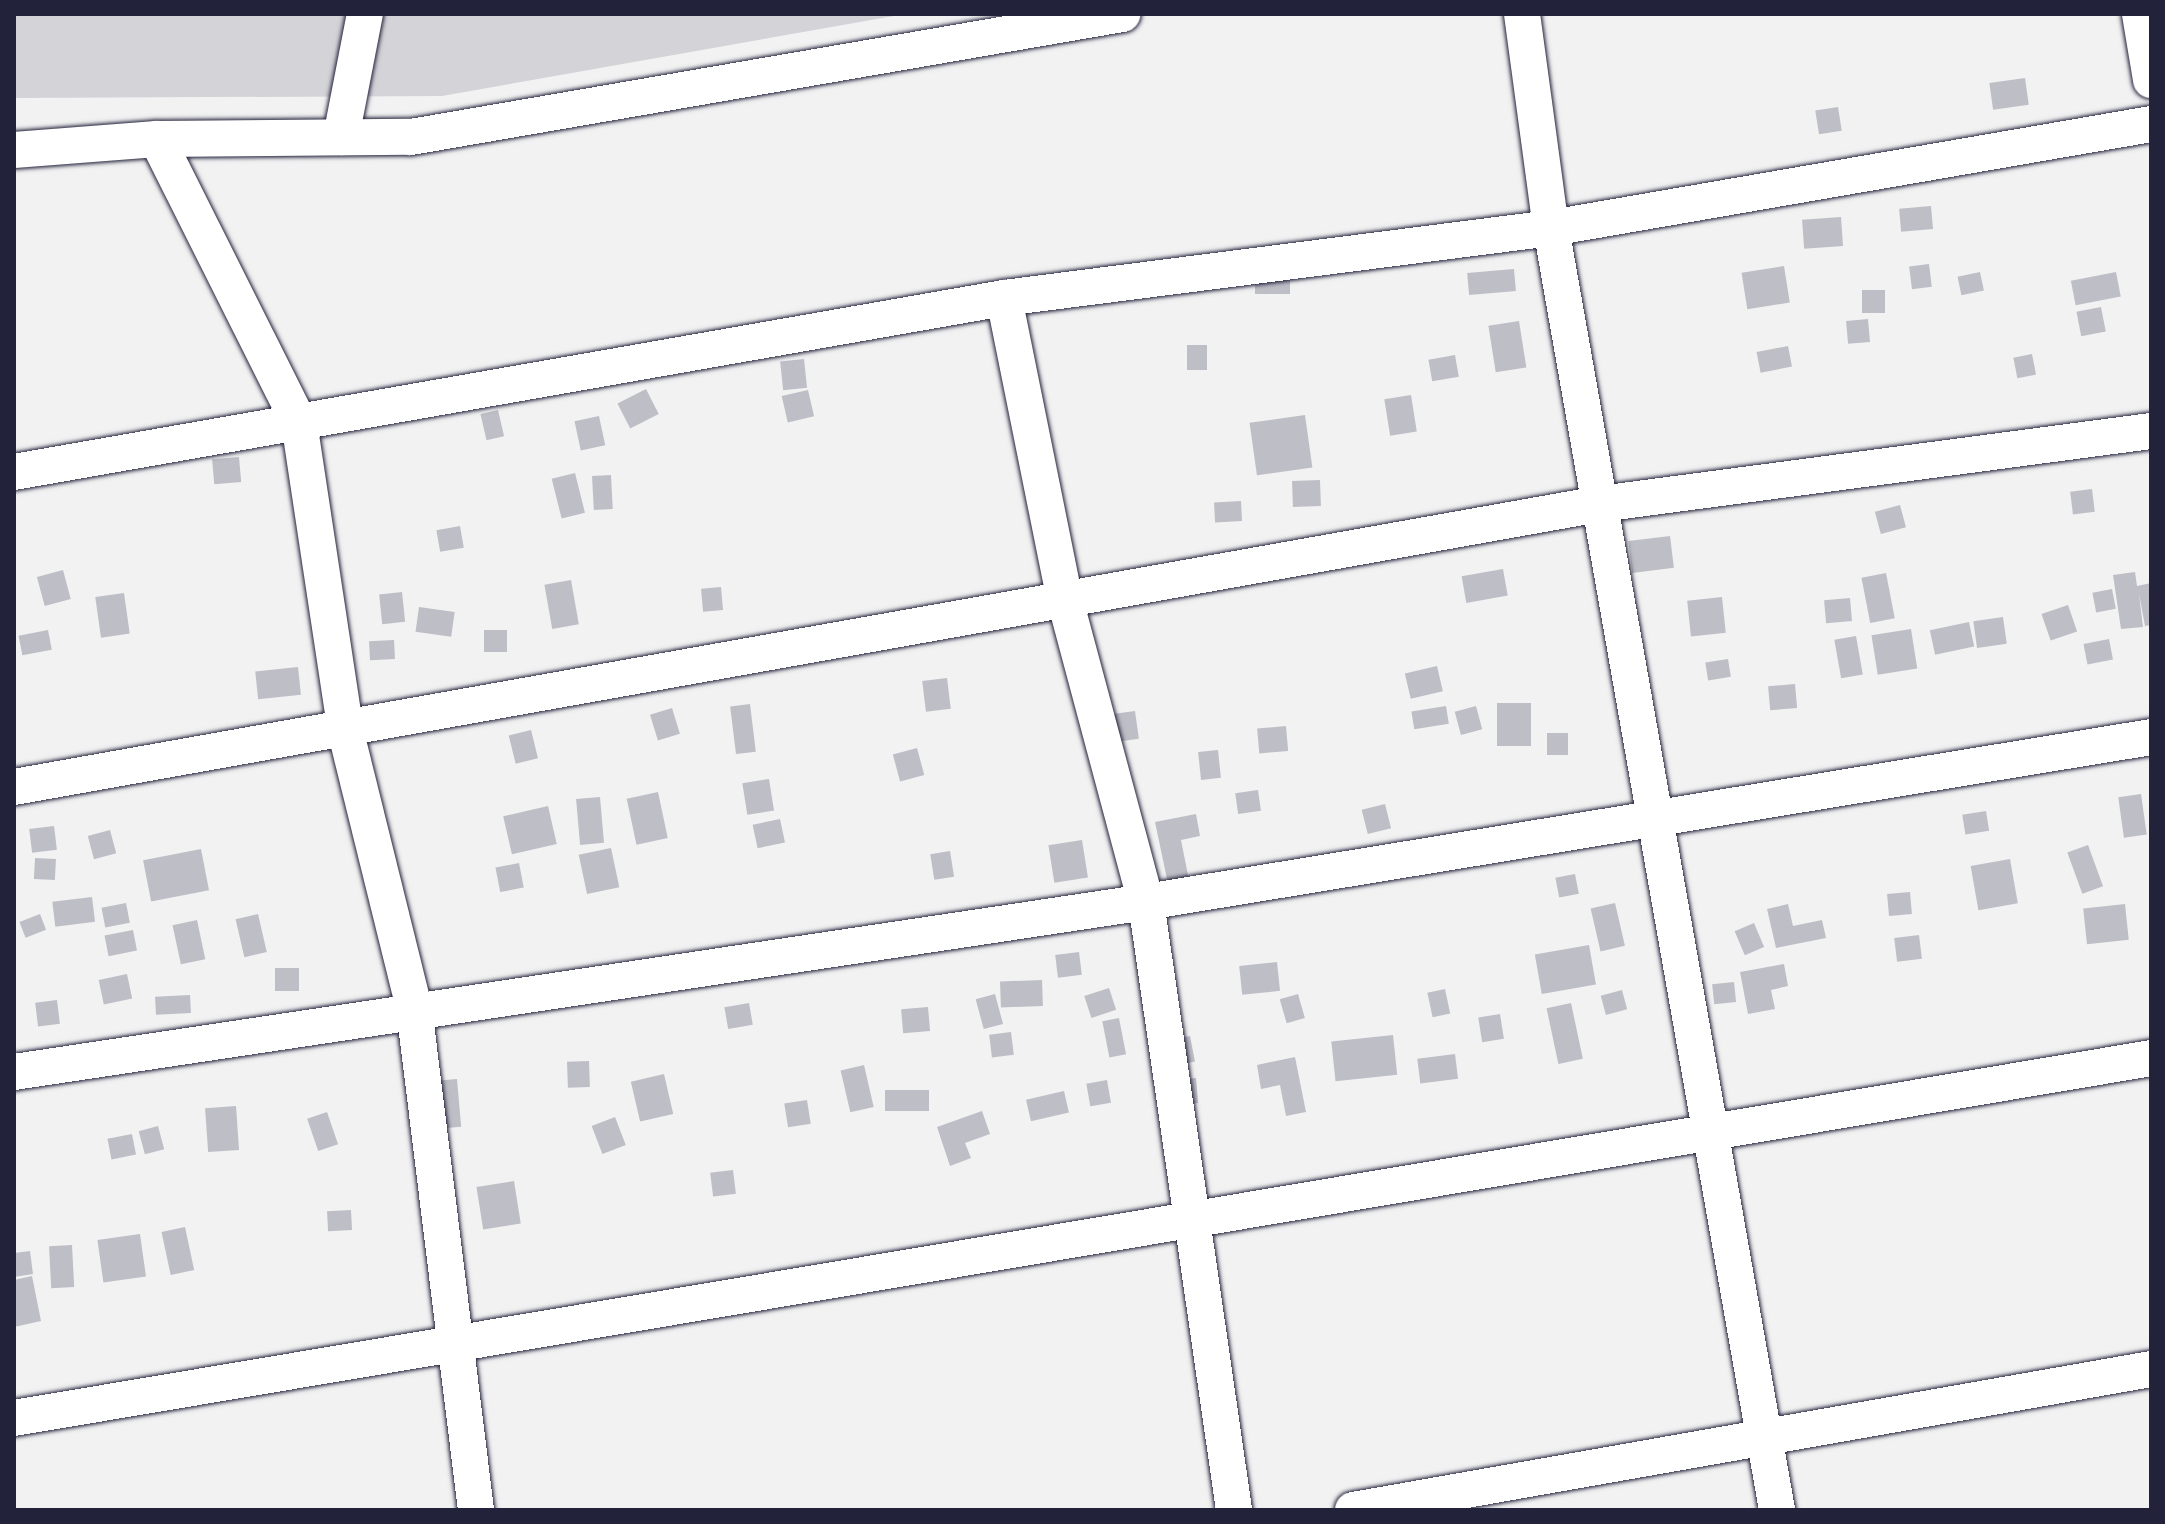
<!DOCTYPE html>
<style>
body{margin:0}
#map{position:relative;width:2165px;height:1524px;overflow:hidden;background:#f2f2f3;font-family:"Indie Flower",sans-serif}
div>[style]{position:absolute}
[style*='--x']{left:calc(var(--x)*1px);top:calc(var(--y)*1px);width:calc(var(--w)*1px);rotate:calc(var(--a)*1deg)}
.green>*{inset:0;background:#d3d3d8}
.building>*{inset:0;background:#bebec6;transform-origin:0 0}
.roads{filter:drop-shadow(0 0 2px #22223b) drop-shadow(0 0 2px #22223b)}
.street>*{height:36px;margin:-18px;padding:0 18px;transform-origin:18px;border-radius:18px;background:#fff}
span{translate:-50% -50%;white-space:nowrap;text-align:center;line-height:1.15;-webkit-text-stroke:6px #fff;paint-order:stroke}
.frame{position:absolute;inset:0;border:16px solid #22223b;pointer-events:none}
</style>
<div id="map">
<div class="green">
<div style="clip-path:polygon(14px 14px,905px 14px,442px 96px,14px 98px)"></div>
</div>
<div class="building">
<div style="left:2025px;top:78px;width:27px;height:36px;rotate:82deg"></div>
<div style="left:1838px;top:107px;width:24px;height:23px;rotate:81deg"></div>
<div style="left:1931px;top:206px;width:23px;height:32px;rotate:85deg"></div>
<div style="left:1841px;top:217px;width:29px;height:39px;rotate:86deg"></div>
<div style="left:1929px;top:264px;width:23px;height:20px;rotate:83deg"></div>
<div style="left:1784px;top:266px;width:37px;height:43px;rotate:81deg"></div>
<div style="left:1514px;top:269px;width:22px;height:47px;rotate:85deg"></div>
<div style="left:1980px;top:272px;width:19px;height:23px;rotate:78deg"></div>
<div style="left:2116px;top:272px;width:25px;height:46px;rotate:79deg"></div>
<div style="left:1255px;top:274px;width:35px;height:20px"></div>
<div style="left:1862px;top:290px;width:23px;height:23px"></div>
<div style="left:2101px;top:307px;width:25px;height:25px;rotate:79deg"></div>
<div style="left:1868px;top:319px;width:23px;height:22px;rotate:85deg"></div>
<div style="left:1519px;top:321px;width:47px;height:31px;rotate:81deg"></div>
<div style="left:1187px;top:345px;width:20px;height:25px"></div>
<div style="left:1788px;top:346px;width:21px;height:32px;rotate:79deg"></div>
<div style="left:2032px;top:354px;width:21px;height:19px;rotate:79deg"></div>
<div style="left:1455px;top:355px;width:22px;height:27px;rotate:80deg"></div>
<div style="left:804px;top:359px;width:29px;height:24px;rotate:84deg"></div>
<div style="left:646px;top:389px;width:28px;height:32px;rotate:63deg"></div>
<div style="left:808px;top:390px;width:27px;height:27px;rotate:77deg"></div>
<div style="left:1411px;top:395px;width:37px;height:27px;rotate:81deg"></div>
<div style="left:498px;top:410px;width:27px;height:18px;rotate:77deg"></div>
<div style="left:1305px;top:415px;width:53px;height:56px;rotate:82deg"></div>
<div style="left:599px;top:416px;width:30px;height:25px;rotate:78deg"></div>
<div style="left:239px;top:457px;width:25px;height:27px;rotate:85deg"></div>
<div style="left:575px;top:473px;width:41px;height:24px;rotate:76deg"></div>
<div style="left:611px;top:475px;width:34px;height:19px;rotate:87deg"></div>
<div style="left:1320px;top:480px;width:26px;height:28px;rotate:88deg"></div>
<div style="left:2092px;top:489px;width:23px;height:22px;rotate:83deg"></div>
<div style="left:1241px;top:501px;width:20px;height:27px;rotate:87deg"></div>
<div style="left:1900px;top:505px;width:23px;height:26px;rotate:75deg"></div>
<div style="left:460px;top:526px;width:22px;height:24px;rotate:80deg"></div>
<div style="left:1670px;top:536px;width:32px;height:42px;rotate:83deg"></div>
<div style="left:1503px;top:569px;width:27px;height:42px;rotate:80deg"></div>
<div style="left:63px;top:570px;width:30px;height:27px;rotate:75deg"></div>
<div style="clip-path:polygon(2135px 572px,2137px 586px,2151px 583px,2151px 625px,2145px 626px,2139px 594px,2143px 627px,2121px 629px,2113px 575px)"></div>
<div style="left:1886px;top:573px;width:46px;height:25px;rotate:79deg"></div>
<div style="left:571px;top:580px;width:45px;height:27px;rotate:80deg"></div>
<div style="left:721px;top:587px;width:23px;height:20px;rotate:85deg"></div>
<div style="left:2112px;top:589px;width:20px;height:20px;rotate:79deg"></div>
<div style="left:402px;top:592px;width:30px;height:23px;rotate:84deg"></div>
<div style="left:124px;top:593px;width:41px;height:29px;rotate:82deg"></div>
<div style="left:1722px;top:597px;width:36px;height:35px;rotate:84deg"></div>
<div style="left:1850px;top:598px;width:23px;height:26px;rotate:85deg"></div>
<div style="left:2068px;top:605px;width:28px;height:28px;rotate:71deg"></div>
<div style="left:419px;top:607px;width:36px;height:25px;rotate:8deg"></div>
<div style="left:2003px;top:617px;width:27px;height:30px;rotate:82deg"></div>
<div style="left:1969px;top:622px;width:25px;height:40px;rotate:78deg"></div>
<div style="left:1911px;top:629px;width:40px;height:40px;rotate:81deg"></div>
<div style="left:48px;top:630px;width:20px;height:30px;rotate:79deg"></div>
<div style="left:484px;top:630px;width:23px;height:22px"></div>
<div style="left:1856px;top:636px;width:39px;height:22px;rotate:80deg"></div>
<div style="left:2109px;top:639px;width:21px;height:26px;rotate:79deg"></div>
<div style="left:394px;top:640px;width:19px;height:25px;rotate:87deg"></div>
<div style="left:1728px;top:659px;width:18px;height:23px;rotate:81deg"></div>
<div style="left:1437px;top:666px;width:26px;height:33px;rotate:77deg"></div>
<div style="left:298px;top:667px;width:28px;height:43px;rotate:84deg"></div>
<div style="left:947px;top:678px;width:31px;height:25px;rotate:83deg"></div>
<div style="left:1795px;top:684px;width:24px;height:27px;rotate:85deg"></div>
<div style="left:1531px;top:703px;width:43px;height:34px;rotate:90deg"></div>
<div style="left:750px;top:704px;width:48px;height:20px;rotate:83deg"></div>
<div style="left:1446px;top:706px;width:18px;height:35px;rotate:81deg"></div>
<div style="left:1476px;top:706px;width:24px;height:22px;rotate:75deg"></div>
<div style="left:672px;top:708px;width:27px;height:23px;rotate:73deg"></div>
<div style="left:1135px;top:711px;width:28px;height:24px;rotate:82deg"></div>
<div style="left:1286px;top:726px;width:25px;height:29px;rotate:85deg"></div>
<div style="left:531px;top:730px;width:29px;height:23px;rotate:76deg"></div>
<div style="left:1568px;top:733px;width:22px;height:21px;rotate:90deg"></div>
<div style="left:917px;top:748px;width:28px;height:25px;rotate:75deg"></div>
<div style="left:1218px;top:750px;width:28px;height:20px;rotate:84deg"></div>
<div style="left:769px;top:779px;width:32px;height:27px;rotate:81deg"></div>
<div style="left:1258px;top:790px;width:21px;height:23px;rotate:82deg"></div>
<div style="left:658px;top:792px;width:47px;height:32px;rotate:78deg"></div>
<div style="left:2141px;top:794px;width:41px;height:23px;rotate:82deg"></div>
<div style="left:600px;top:797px;width:46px;height:24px;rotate:85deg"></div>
<div style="left:1385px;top:804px;width:25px;height:24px;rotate:76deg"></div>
<div style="left:548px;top:806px;width:39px;height:46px;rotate:77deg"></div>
<div style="left:1986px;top:811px;width:20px;height:24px;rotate:81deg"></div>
<div style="clip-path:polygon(1196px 814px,1200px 836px,1181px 840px,1189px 880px,1168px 884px,1155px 822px)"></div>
<div style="left:780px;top:819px;width:24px;height:28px;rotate:78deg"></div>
<div style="left:54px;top:826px;width:24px;height:25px;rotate:83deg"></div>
<div style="left:110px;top:830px;width:24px;height:23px;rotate:75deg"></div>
<div style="left:1082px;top:840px;width:38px;height:34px;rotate:81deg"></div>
<div style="left:2088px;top:845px;width:44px;height:22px;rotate:70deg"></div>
<div style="left:611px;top:848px;width:40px;height:33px;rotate:78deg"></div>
<div style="left:201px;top:849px;width:42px;height:59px;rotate:79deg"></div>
<div style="left:950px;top:851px;width:26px;height:20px;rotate:81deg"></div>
<div style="left:35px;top:858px;width:21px;height:21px;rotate:3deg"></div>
<div style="left:2010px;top:859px;width:45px;height:40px;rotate:80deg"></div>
<div style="left:519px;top:863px;width:25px;height:24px;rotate:79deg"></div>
<div style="left:1575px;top:874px;width:20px;height:20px;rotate:79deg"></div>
<div style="left:1910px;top:892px;width:22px;height:23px;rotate:85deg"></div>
<div style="left:92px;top:897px;width:25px;height:40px;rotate:83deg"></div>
<div style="left:126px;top:903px;width:20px;height:25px;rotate:79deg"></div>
<div style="left:1615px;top:903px;width:44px;height:25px;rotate:77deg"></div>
<div style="clip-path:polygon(1788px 904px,1793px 926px,1822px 920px,1826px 938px,1776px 948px,1767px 909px)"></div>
<div style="left:2125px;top:904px;width:36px;height:42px;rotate:84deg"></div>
<div style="left:40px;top:914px;width:17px;height:22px;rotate:69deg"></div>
<div style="left:258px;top:914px;width:39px;height:23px;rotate:77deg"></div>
<div style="left:197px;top:920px;width:40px;height:25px;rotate:78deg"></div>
<div style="left:1754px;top:923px;width:26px;height:21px;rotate:67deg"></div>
<div style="left:133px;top:930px;width:21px;height:29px;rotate:79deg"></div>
<div style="left:1919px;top:935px;width:24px;height:25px;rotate:83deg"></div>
<div style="left:1589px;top:945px;width:40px;height:55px;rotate:80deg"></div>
<div style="left:1079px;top:952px;width:23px;height:24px;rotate:83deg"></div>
<div style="left:1277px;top:962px;width:29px;height:38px;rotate:84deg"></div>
<div style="clip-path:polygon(1784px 964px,1788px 986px,1771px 990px,1775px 1009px,1748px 1014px,1740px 972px)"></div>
<div style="left:275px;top:968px;width:24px;height:23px"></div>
<div style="left:127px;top:974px;width:25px;height:29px;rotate:78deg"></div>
<div style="left:1042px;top:980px;width:26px;height:42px;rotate:88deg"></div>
<div style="left:1734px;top:982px;width:20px;height:22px;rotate:84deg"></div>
<div style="left:1109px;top:988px;width:23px;height:26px;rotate:72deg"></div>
<div style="left:1445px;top:989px;width:25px;height:18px;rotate:78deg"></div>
<div style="left:1622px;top:990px;width:20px;height:22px;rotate:75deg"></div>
<div style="left:995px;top:994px;width:31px;height:20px;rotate:75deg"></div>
<div style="left:1298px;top:994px;width:25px;height:19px;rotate:74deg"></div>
<div style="left:190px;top:995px;width:18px;height:35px;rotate:87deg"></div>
<div style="left:57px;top:1000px;width:24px;height:22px;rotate:83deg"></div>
<div style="left:749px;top:1003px;width:22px;height:25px;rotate:80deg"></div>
<div style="left:1571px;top:1003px;width:57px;height:25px;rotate:78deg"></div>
<div style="left:928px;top:1007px;width:24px;height:27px;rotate:85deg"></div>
<div style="left:1500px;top:1014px;width:25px;height:22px;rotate:81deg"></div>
<div style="left:1119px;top:1018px;width:37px;height:17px;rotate:79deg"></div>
<div style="left:1011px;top:1032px;width:23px;height:22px;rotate:83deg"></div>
<div style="left:1393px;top:1035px;width:40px;height:62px;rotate:84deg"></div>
<div style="left:1190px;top:1036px;width:26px;height:21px;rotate:79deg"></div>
<div style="left:1455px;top:1054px;width:25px;height:38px;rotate:83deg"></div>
<div style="clip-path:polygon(1295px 1057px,1306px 1112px,1286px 1116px,1280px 1085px,1261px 1089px,1257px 1065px)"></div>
<div style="left:589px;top:1061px;width:26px;height:22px;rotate:88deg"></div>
<div style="left:864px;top:1065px;width:43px;height:24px;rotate:77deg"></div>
<div style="left:664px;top:1074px;width:41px;height:34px;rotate:77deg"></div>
<div style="left:1196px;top:1078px;width:25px;height:20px;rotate:85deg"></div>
<div style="left:457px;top:1079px;width:48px;height:23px;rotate:85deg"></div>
<div style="left:1107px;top:1080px;width:23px;height:21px;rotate:80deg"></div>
<div style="left:885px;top:1090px;width:44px;height:21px"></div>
<div style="left:1064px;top:1091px;width:22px;height:39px;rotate:77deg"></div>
<div style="left:807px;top:1100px;width:24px;height:23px;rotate:81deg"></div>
<div style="left:236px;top:1106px;width:44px;height:31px;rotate:86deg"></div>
<div style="clip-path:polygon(982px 1111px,990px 1134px,965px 1143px,971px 1158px,950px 1166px,937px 1127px)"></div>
<div style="left:327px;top:1112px;width:34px;height:21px;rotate:71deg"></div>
<div style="left:615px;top:1117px;width:30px;height:25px;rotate:69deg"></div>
<div style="left:158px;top:1126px;width:24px;height:20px;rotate:75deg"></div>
<div style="left:132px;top:1134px;width:21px;height:25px;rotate:79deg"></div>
<div style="left:733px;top:1170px;width:24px;height:23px;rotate:83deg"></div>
<div style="left:514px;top:1181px;width:43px;height:38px;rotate:81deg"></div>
<div style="left:351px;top:1210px;width:20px;height:24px;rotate:87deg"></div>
<div style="left:185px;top:1227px;width:44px;height:24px;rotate:78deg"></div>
<div style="left:140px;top:1234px;width:43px;height:43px;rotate:82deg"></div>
<div style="left:72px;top:1245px;width:42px;height:23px;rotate:87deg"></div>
<div style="clip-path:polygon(30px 1251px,33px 1274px,14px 1277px,14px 1253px)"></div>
<div style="clip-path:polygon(32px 1276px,41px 1321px,14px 1327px,14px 1280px)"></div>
</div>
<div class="roads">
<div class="street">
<div style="--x:1522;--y:14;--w:216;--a:82.3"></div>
<div style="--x:1551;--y:228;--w:1302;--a:80"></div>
<div style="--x:2140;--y:14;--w:67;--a:80.5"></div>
<div style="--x:341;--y:137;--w:125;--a:-79"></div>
<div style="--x:157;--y:139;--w:317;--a:63.4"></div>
<div style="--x:299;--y:422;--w:315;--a:81.4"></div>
<div style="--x:346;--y:733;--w:283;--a:76.1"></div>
<div style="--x:414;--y:1008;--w:506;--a:82.96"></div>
<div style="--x:14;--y:150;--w:143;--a:-4.4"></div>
<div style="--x:157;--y:139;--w:254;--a:-0.5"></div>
<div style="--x:411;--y:137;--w:722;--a:-9.81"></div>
<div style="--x:1004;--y:298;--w:308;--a:78.6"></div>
<div style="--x:1065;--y:600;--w:313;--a:75"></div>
<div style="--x:1146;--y:902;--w:614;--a:81.76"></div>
<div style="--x:14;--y:472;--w:1005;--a:-9.97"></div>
<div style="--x:1004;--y:298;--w:551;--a:-7.29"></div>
<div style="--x:1551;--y:228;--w:609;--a:-9.83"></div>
<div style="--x:14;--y:787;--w:1611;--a:-10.12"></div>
<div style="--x:1600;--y:504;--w:556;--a:-7.55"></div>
<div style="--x:14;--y:1072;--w:1145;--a:-8.54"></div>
<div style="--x:1146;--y:902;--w:1018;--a:-9.32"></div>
<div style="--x:14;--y:1418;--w:2167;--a:-9.56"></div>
<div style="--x:1353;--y:1510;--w:810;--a:-10.02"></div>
</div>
</div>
<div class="frame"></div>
</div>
